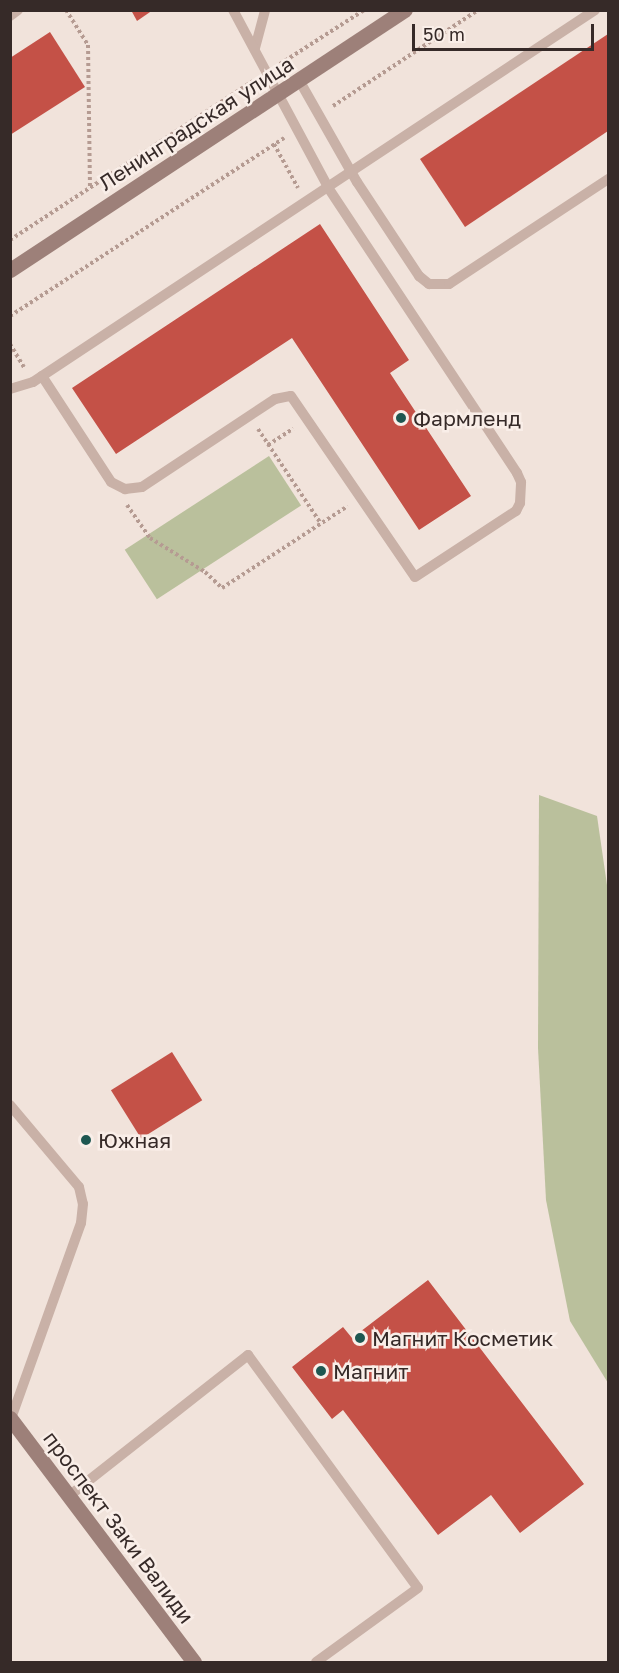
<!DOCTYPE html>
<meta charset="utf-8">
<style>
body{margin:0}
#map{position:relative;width:619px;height:1673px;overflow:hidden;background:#f1e3db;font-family:"Golos Text",sans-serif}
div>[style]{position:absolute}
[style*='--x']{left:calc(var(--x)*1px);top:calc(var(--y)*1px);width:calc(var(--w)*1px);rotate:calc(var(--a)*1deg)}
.green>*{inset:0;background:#bac09c;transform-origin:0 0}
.building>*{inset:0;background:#c45147;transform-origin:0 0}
.path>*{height:4px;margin-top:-2px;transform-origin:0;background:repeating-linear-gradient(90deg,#b59b92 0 3px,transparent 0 6px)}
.lane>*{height:10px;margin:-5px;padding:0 5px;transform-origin:5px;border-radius:5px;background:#c9b1a7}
.secondary>*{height:15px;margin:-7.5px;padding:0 7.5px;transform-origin:7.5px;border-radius:7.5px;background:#9d8079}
.dots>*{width:16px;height:16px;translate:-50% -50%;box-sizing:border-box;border:3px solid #f9eee8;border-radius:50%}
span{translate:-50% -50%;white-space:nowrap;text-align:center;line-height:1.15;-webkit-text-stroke:5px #f9eee8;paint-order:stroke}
.street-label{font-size:21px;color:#362a28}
.poi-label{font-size:21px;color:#362a28}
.left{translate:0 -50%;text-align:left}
.frame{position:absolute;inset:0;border:12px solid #362a28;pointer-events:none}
.scale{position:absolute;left:412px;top:24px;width:182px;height:27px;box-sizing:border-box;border:3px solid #362a28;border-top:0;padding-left:8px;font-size:18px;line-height:21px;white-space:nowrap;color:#362a28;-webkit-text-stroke:4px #f9eee8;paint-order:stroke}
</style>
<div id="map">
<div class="green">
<div style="left:269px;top:456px;width:59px;height:172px;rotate:57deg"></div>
<div style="clip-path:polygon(539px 795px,597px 816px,608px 892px,608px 1383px,570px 1321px,546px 1200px,538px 1048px)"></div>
</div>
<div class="building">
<div style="clip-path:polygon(131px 10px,153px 10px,137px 21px)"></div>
<div style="clip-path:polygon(50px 32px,85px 87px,10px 135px,10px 58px)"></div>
<div style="clip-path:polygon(608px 34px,608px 131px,465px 227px,420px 159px)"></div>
<div style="clip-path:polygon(320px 224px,409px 360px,390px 373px,471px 496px,419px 530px,292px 338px,116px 454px,72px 388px)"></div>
<div style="left:172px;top:1052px;width:57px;height:72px;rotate:58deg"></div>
<div style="clip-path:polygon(428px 1280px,584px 1484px,520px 1533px,491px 1495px,438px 1535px,343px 1410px,332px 1419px,292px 1367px,343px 1327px,352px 1338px)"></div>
</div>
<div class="path">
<div style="--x:66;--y:10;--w:41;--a:57.8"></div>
<div style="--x:88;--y:45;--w:141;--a:89.2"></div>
<div style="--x:280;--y:64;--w:100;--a:-32.7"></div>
<div style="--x:333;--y:106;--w:174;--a:-33.5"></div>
<div style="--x:274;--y:144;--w:50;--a:61.4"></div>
<div style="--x:10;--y:240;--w:290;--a:-33.2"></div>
<div style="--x:10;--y:316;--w:327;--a:-33"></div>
<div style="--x:10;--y:344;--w:27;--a:59"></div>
<div style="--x:258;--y:429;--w:114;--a:56.4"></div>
<div style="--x:268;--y:445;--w:30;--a:-33"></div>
<div style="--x:127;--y:505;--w:40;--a:55.1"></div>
<div style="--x:150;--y:538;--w:65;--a:31.7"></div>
<div style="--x:205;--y:572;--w:23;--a:43"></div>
<div style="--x:222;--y:588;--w:150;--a:-33.1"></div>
</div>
<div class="lane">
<div style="--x:10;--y:16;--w:10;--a:-37"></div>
<div style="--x:255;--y:48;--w:39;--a:-75"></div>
<div style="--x:299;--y:80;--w:117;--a:60.4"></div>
<div style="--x:357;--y:182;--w:113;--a:56.6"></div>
<div style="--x:419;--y:276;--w:13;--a:39"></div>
<div style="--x:429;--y:284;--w:20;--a:0"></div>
<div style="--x:449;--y:284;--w:191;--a:-33.4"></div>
<div style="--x:42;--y:376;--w:126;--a:56.9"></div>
<div style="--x:111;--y:482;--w:16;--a:27"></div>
<div style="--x:125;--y:489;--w:17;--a:-7"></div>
<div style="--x:142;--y:487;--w:159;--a:-33.5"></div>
<div style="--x:275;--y:399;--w:16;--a:-11"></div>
<div style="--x:291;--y:396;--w:219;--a:55.6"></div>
<div style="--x:415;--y:577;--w:121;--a:-33.2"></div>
<div style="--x:516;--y:511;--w:9;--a:-63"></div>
<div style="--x:520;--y:503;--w:21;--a:-87"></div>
<div style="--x:521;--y:482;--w:10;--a:-114"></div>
<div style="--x:517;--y:473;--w:343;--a:-123.5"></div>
<div style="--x:328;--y:187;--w:201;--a:-118.2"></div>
<div style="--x:10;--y:389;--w:24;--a:-17"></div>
<div style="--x:33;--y:382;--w:674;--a:-33.5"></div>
<div style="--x:10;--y:1105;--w:107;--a:49.9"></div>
<div style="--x:79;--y:1187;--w:17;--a:77"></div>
<div style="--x:83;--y:1204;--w:19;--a:96"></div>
<div style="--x:81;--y:1223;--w:208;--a:109.7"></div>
<div style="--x:69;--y:1496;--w:228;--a:-38.2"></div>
<div style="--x:248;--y:1355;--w:288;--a:53.9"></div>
<div style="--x:418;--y:1588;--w:126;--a:144"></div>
</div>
<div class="secondary">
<div style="--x:10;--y:270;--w:473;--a:-33.4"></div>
<div style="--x:10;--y:1418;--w:306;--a:53"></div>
</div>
<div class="dots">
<div style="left:401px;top:418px;background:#1e5751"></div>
<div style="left:86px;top:1140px;background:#1e5751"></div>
<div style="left:360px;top:1338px;background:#1e5751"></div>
<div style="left:321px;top:1371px;background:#1e5751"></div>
</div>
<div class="street-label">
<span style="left:196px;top:123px;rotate:-33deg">Ленинградская улица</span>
<span style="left:119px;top:1527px;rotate:53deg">проспект Заки Валиди</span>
</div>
<div class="poi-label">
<span class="left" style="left:413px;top:418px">Фармленд</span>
<span class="left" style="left:98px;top:1140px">Южная</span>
<span class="left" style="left:372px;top:1338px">Магнит Косметик</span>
<span class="left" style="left:333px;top:1371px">Магнит</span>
</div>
<div class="frame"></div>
<div class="scale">50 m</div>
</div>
